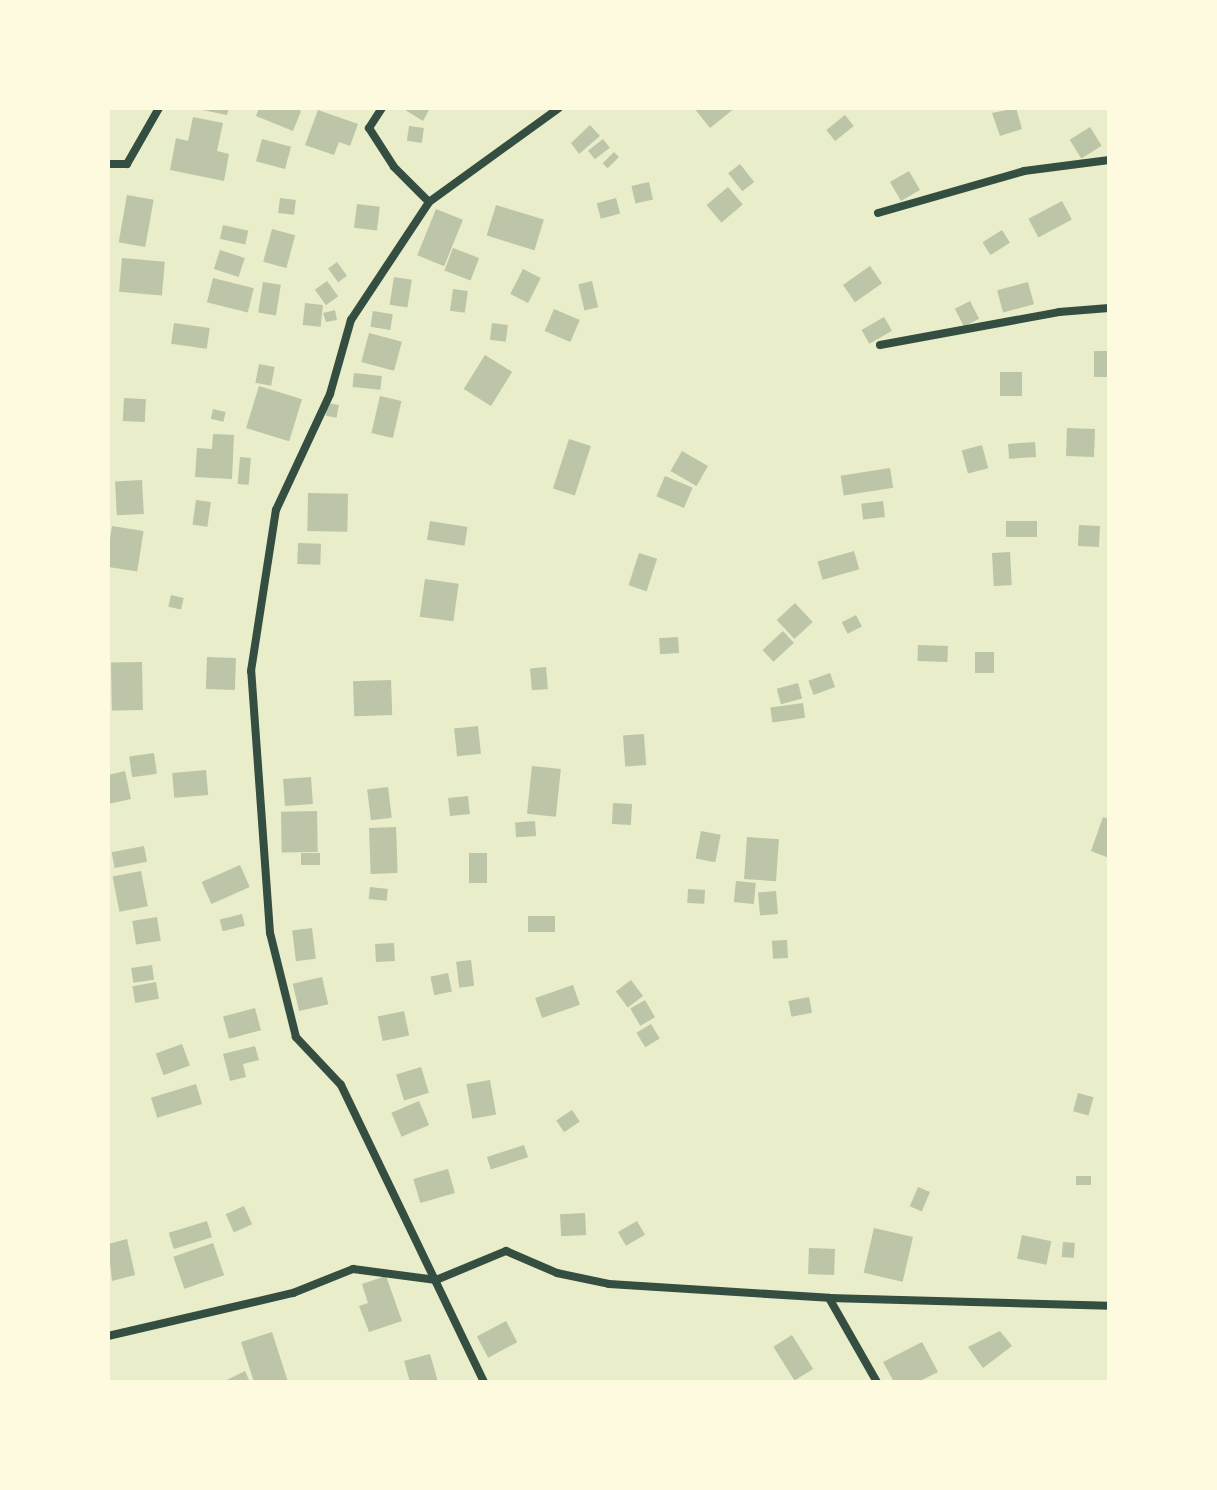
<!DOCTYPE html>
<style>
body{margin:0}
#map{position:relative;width:1217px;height:1490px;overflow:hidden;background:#e9edc9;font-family:Roboto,sans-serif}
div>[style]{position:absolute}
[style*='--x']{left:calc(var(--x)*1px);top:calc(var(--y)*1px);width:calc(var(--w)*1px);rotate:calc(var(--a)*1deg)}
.building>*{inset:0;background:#bcc5a7;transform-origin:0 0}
.minor>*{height:8px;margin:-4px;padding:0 4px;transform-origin:4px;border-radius:4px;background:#344e41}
span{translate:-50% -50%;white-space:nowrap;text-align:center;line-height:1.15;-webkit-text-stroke:8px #fefae0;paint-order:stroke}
.frame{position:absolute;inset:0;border:110px solid #fefae0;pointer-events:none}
</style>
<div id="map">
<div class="building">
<div style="clip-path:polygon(192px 108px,229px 108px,227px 115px)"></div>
<div style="clip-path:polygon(259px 108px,293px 108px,301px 111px,293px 131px,256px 116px)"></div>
<div style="clip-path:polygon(402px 108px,430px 108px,423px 121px)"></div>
<div style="clip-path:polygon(694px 108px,735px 108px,710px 128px)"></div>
<div style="clip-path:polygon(1016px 108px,1022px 129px,1000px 136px,992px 113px)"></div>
<div style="clip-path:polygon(318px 110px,358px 124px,350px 146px,339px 142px,334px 155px,305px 145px)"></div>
<div style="left:845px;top:115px;width:14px;height:24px;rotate:51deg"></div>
<div style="clip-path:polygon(193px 117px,223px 123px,217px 151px,229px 154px,224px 181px,170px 170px,176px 138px,188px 141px)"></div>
<div style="clip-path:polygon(590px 125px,600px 136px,579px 154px,571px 143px)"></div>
<div style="left:409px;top:126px;width:15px;height:15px;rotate:8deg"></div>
<div style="left:1090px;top:127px;width:22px;height:24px;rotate:58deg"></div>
<div style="left:262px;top:139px;width:30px;height:23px;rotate:15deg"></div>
<div style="left:603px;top:139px;width:11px;height:19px;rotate:52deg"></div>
<div style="left:614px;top:152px;width:7px;height:16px;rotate:45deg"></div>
<div style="left:740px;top:164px;width:23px;height:15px;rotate:52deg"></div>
<div style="left:909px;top:171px;width:22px;height:22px;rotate:60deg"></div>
<div style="left:649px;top:182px;width:18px;height:18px;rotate:77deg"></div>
<div style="left:728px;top:187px;width:23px;height:28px;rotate:50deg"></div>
<div style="left:127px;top:195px;width:27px;height:48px;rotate:10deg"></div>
<div style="left:280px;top:198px;width:16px;height:15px;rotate:7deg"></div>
<div style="left:616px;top:198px;width:16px;height:20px;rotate:75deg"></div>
<div style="left:1062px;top:201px;width:21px;height:38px;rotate:62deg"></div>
<div style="left:357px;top:204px;width:23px;height:24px;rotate:7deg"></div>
<div style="left:496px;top:205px;width:50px;height:32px;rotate:17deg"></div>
<div style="left:436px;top:209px;width:29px;height:50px;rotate:22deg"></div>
<div style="left:223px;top:225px;width:26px;height:14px;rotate:13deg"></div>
<div style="left:272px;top:229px;width:24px;height:34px;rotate:15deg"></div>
<div style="left:1002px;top:230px;width:15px;height:23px;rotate:58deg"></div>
<div style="left:453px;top:248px;width:28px;height:24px;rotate:21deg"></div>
<div style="left:220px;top:250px;width:26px;height:20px;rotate:18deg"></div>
<div style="left:122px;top:258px;width:43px;height:34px;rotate:5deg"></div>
<div style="left:337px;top:262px;width:17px;height:11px;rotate:54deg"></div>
<div style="left:870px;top:266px;width:21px;height:33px;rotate:55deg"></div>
<div style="left:523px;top:269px;width:20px;height:28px;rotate:27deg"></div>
<div style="left:394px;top:277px;width:18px;height:28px;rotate:9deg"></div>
<div style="left:213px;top:278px;width:42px;height:25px;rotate:14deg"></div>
<div style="left:327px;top:281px;width:19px;height:15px;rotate:54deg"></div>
<div style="left:592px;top:281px;width:27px;height:14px;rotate:77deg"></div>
<div style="left:263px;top:282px;width:18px;height:31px;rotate:9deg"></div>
<div style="left:1028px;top:282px;width:23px;height:32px;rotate:75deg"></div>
<div style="left:453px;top:289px;width:15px;height:22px;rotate:8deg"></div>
<div style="left:970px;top:301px;width:20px;height:17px;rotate:63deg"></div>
<div style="left:305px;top:303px;width:18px;height:22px;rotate:6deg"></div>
<div style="left:554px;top:309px;width:28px;height:24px;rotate:23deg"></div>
<div style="clip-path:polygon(335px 310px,337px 320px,326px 322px,323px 313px)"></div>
<div style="left:373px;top:311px;width:20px;height:16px;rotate:9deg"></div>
<div style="left:884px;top:317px;width:16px;height:26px;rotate:60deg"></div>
<div style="left:174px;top:323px;width:36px;height:21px;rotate:8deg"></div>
<div style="left:492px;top:323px;width:16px;height:17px;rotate:7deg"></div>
<div style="left:369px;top:333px;width:34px;height:30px;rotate:15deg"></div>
<div style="left:1094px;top:351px;width:15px;height:26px"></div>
<div style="left:485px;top:355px;width:32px;height:40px;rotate:32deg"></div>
<div style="left:259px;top:364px;width:16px;height:19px;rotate:11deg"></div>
<div style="left:1000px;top:372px;width:22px;height:24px"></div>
<div style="left:354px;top:373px;width:28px;height:14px;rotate:6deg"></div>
<div style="left:259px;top:386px;width:45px;height:44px;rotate:17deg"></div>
<div style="left:380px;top:396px;width:22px;height:38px;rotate:13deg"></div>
<div style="left:124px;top:398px;width:22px;height:23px;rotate:3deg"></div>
<div style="left:328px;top:403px;width:11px;height:13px;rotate:10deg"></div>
<div style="left:213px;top:409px;width:13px;height:10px;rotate:13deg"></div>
<div style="left:1067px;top:428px;width:28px;height:28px;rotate:2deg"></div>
<div style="clip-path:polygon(213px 434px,234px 435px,232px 479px,195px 477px,197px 448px,212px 449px)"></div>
<div style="left:569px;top:439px;width:23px;height:52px;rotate:18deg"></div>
<div style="left:1035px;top:442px;width:15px;height:27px;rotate:86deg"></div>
<div style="left:982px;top:445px;width:24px;height:21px;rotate:75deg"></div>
<div style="left:682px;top:451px;width:30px;height:23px;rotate:30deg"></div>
<div style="left:240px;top:457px;width:11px;height:27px;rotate:5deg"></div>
<div style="left:890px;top:468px;width:20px;height:50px;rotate:81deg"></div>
<div style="left:665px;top:476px;width:30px;height:22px;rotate:23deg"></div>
<div style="left:142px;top:480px;width:34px;height:27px;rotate:87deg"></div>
<div style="left:308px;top:493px;width:40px;height:38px;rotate:1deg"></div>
<div style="left:196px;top:500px;width:15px;height:25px;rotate:8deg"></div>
<div style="left:883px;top:501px;width:16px;height:22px;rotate:83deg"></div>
<div style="left:430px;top:521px;width:38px;height:19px;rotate:9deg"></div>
<div style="left:1037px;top:521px;width:16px;height:31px;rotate:90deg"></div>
<div style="left:1079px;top:525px;width:21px;height:21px;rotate:3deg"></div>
<div style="left:112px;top:526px;width:32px;height:41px;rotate:9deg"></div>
<div style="left:298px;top:543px;width:23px;height:21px;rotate:2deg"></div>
<div style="left:854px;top:551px;width:19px;height:38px;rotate:74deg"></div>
<div style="left:1010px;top:552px;width:33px;height:18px;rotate:87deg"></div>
<div style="left:639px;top:553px;width:19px;height:34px;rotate:18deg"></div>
<div style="left:425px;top:579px;width:34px;height:38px;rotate:8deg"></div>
<div style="left:171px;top:595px;width:13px;height:12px;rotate:13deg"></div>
<div style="left:795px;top:603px;width:26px;height:25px;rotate:47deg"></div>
<div style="left:856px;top:615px;width:13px;height:16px;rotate:63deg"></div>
<div style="left:783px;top:631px;width:16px;height:28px;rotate:47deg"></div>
<div style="left:678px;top:637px;width:16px;height:19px;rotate:86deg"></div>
<div style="left:918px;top:645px;width:30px;height:16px;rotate:2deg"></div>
<div style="left:975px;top:652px;width:19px;height:21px"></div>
<div style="left:207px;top:657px;width:29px;height:32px;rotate:2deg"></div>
<div style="left:142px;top:662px;width:48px;height:31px;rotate:89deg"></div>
<div style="left:546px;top:667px;width:22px;height:16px;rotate:85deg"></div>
<div style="left:830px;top:673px;width:15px;height:23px;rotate:70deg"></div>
<div style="left:391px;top:680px;width:35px;height:38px;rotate:88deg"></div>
<div style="left:798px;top:683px;width:16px;height:22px;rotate:75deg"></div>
<div style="left:803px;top:703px;width:15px;height:33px;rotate:82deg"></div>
<div style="left:478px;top:726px;width:28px;height:24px;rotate:84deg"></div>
<div style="left:644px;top:734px;width:31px;height:21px;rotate:86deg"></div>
<div style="left:154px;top:753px;width:21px;height:25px;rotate:82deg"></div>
<div style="left:532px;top:766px;width:29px;height:48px;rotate:6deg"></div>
<div style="left:206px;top:770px;width:25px;height:34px;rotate:85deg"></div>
<div style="clip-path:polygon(125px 771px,131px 799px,108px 804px,108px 775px)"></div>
<div style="left:311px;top:777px;width:27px;height:28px;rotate:86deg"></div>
<div style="left:388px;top:787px;width:31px;height:21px;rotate:83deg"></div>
<div style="left:468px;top:796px;width:18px;height:20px;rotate:84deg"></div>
<div style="left:613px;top:803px;width:19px;height:21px;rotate:3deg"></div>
<div style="left:317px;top:811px;width:41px;height:36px;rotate:89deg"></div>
<div style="clip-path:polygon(1103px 817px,1109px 819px,1109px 858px,1091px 851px)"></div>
<div style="left:535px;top:821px;width:15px;height:20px;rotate:86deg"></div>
<div style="left:396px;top:827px;width:46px;height:27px;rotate:88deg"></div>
<div style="left:701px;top:831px;width:20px;height:28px;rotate:11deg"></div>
<div style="left:747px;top:837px;width:32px;height:42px;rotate:4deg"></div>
<div style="left:144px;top:846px;width:16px;height:33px;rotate:79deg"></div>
<div style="left:320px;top:853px;width:12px;height:19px;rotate:90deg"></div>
<div style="left:469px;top:853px;width:18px;height:30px"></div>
<div style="left:240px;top:865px;width:24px;height:42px;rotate:66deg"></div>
<div style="left:141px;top:871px;width:36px;height:29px;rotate:79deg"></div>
<div style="left:736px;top:881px;width:20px;height:21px;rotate:6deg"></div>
<div style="left:370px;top:887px;width:18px;height:12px;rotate:6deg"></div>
<div style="left:688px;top:889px;width:17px;height:14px;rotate:3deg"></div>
<div style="left:776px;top:891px;width:23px;height:18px;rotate:85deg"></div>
<div style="left:242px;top:914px;width:12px;height:23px;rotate:76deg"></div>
<div style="left:528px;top:916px;width:27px;height:16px"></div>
<div style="left:157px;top:917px;width:24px;height:25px;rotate:81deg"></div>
<div style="left:312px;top:928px;width:31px;height:20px;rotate:83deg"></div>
<div style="left:787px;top:940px;width:18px;height:15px;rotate:87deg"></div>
<div style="left:394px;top:943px;width:18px;height:19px;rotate:87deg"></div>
<div style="left:471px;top:960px;width:26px;height:15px;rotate:83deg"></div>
<div style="left:152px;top:965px;width:15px;height:21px;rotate:82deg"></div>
<div style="left:448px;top:973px;width:19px;height:18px;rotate:78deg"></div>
<div style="left:322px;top:977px;width:28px;height:30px;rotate:77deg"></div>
<div style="left:631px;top:980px;width:20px;height:19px;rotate:53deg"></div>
<div style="left:156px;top:982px;width:17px;height:24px;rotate:80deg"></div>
<div style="left:573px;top:985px;width:21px;height:40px;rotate:71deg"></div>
<div style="left:809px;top:997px;width:16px;height:21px;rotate:79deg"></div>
<div style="left:645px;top:1000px;width:20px;height:17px;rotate:60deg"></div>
<div style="left:255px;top:1008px;width:23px;height:33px;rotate:75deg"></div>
<div style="left:404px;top:1011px;width:25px;height:27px;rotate:78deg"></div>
<div style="left:651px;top:1024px;width:17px;height:17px;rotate:59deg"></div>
<div style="left:182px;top:1044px;width:23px;height:28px;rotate:70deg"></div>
<div style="clip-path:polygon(255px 1046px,259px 1060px,243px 1064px,246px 1077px,230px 1081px,223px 1054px)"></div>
<div style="left:421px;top:1067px;width:27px;height:26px;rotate:73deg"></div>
<div style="left:490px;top:1080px;width:35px;height:24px;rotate:80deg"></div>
<div style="left:196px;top:1084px;width:21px;height:47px;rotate:73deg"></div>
<div style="left:1078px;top:1093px;width:16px;height:19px;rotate:15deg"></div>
<div style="left:419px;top:1101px;width:26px;height:30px;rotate:67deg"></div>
<div style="left:572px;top:1110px;width:14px;height:19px;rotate:56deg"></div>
<div style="left:524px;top:1145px;width:13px;height:39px;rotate:72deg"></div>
<div style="left:448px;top:1169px;width:25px;height:36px;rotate:74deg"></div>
<div style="left:1076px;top:1176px;width:15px;height:9px"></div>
<div style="left:918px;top:1187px;width:13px;height:21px;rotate:23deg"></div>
<div style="left:244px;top:1206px;width:20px;height:20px;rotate:66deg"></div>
<div style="left:585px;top:1213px;width:22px;height:25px;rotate:87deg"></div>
<div style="left:207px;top:1221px;width:17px;height:40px;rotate:73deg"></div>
<div style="left:637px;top:1221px;width:16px;height:22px;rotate:60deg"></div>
<div style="left:874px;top:1228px;width:40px;height:46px;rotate:13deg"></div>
<div style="left:1022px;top:1235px;width:30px;height:24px;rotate:12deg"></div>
<div style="clip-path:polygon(127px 1239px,135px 1275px,112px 1281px,108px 1244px)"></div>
<div style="left:1063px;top:1242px;width:12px;height:15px;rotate:5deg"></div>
<div style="left:213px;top:1243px;width:34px;height:42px;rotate:71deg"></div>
<div style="left:809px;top:1248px;width:26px;height:26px;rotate:2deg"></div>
<div style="clip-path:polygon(386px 1276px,402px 1321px,369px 1332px,359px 1306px,368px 1303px,362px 1284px)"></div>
<div style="left:506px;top:1321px;width:24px;height:33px;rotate:62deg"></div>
<div style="clip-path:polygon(1000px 1331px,1012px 1346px,983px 1368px,968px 1347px)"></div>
<div style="clip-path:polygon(272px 1332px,288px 1382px,254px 1382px,241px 1342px)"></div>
<div style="left:792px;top:1335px;width:40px;height:22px;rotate:58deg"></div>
<div style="clip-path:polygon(922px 1342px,938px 1372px,918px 1382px,894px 1382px,883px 1362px)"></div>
<div style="clip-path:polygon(430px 1354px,438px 1382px,410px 1382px,404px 1361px)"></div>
<div style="clip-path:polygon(245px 1371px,250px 1382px,223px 1382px)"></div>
</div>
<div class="minor">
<div style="--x:382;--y:108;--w:24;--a:123"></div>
<div style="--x:369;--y:128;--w:46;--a:57.3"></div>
<div style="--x:394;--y:167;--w:49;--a:45"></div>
<div style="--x:108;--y:164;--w:19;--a:0"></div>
<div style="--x:127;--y:164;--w:64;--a:-60.3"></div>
<div style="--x:878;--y:213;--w:152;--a:-16"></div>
<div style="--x:1024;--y:171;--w:86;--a:-7.4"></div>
<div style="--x:880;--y:345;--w:182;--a:-10.4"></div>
<div style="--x:1059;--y:312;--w:50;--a:-4.6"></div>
<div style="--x:829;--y:1298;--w:97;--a:60.3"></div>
<div style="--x:108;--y:1336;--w:190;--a:-13.1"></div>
<div style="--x:293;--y:1293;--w:65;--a:-21.8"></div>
<div style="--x:353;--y:1269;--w:84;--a:7.5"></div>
<div style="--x:436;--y:1280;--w:76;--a:-22.5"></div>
<div style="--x:506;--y:1251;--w:56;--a:23.3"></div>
<div style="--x:557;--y:1273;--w:53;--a:11.9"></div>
<div style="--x:609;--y:1284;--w:220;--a:3.6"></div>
<div style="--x:829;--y:1298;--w:280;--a:1.6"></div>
<div style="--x:484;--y:1382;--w:330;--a:-115.7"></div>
<div style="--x:341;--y:1085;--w:66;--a:-133.2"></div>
<div style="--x:296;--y:1037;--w:107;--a:-104"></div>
<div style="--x:270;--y:933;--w:263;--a:-94.1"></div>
<div style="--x:251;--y:671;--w:163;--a:-81.2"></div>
<div style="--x:276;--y:510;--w:128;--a:-65"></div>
<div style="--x:330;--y:394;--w:77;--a:-74.2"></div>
<div style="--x:351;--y:320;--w:141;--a:-56.5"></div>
<div style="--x:429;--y:202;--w:160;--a:-35.9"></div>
</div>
<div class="frame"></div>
</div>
